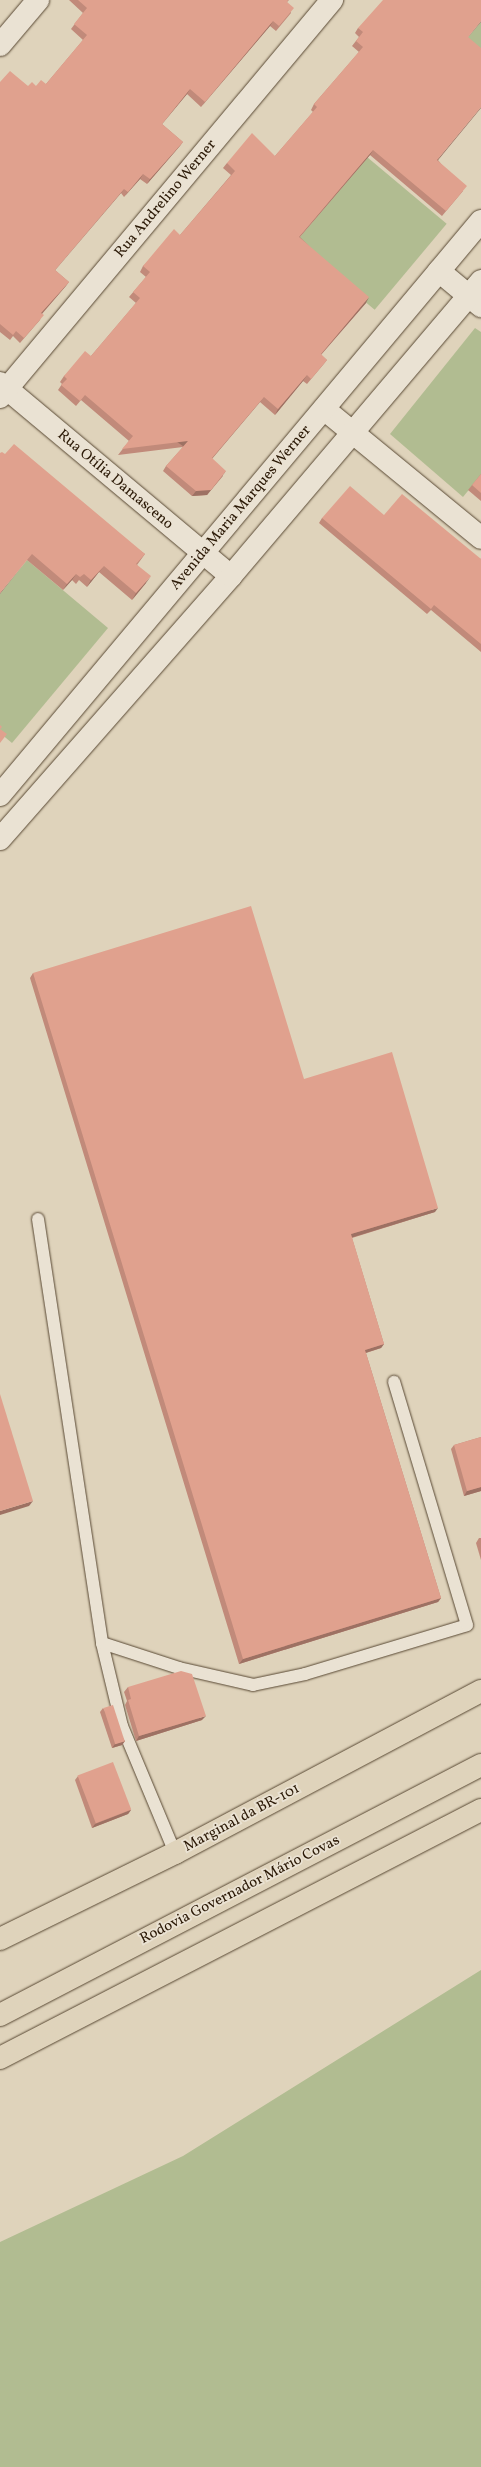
<!DOCTYPE html>
<meta charset="utf-8">
<style>
body{margin:0}
#map{position:relative;width:481px;height:2467px;overflow:hidden;background:#dfd3bb;font-family:Vollkorn,serif}
div>[style]{position:absolute}
[style*='--x']{left:calc(var(--x)*1px);top:calc(var(--y)*1px);width:calc(var(--w)*1px);rotate:calc(var(--a)*1deg)}
.green>*{inset:0;background:#b1bc91;transform-origin:0 0}
.roads{filter:drop-shadow(0 0 1px #584833) drop-shadow(0 0 1px #584833)}
.service>*{height:12px;margin:-6px;padding:0 6px;transform-origin:6px;border-radius:6px;background:#eae2d3}
.minor>*{height:22px;margin:-11px;padding:0 11px;transform-origin:11px;border-radius:11px;background:#eae2d3}
.primary>*{height:22px;margin:-11px;padding:0 11px;transform-origin:11px;border-radius:11px;background:#dfd3bb}
.motorway>*{height:22px;margin:-11px;padding:0 11px;transform-origin:11px;border-radius:11px;background:#dfd3bb}
.wall>*{inset:0;background:#c18a7a}
.shaded-wall>*{inset:0;background:#9d7163;transform-origin:0 0}
.building>*{inset:0;background:#e0a18e;transform-origin:0 0}
span{translate:-50% -50%;white-space:nowrap;text-align:center;line-height:1.15;-webkit-text-stroke:3.5px #eae2d3;paint-order:stroke}
.street-label{font-size:15px;color:#2b1906}
</style>
<div id="map">
<div class="green">
<div style="clip-path:polygon(481px 22px,481px 57px,464px 42px)"></div>
<div style="left:367px;top:157px;width:104px;height:112px;rotate:40deg"></div>
<div style="clip-path:polygon(475px 328px,481px 332px,481px 475px,463px 497px,390px 434px)"></div>
<div style="clip-path:polygon(27px 560px,108px 628px,12px 743px,0 733px,0 594px)"></div>
<div style="clip-path:polygon(481px 1970px,481px 2467px,0 2467px,0 2242px,183px 2156px)"></div>
</div>
<div class="roads">
<div class="service">
<div style="--x:38;--y:1219;--w:429;--a:81.4"></div>
<div style="--x:102;--y:1643;--w:85;--a:76.5"></div>
<div style="--x:122;--y:1726;--w:138;--a:67.3"></div>
<div style="--x:102;--y:1643;--w:81;--a:18"></div>
<div style="--x:179;--y:1668;--w:76;--a:12.9"></div>
<div style="--x:253;--y:1685;--w:53;--a:-11.9"></div>
<div style="--x:305;--y:1674;--w:169;--a:-16.8"></div>
<div style="--x:467;--y:1625;--w:254;--a:-106.7"></div>
</div>
<div class="minor">
<div style="--x:0;--y:45;--w:59;--a:-49.8"></div>
<div style="--x:439;--y:271;--w:55;--a:39.8"></div>
<div style="--x:0;--y:383;--w:301;--a:39.9"></div>
<div style="--x:0;--y:397;--w:518;--a:-50.1"></div>
<div style="--x:324;--y:409;--w:203;--a:39.4"></div>
<div style="--x:0;--y:795;--w:749;--a:-50.04"></div>
<div style="--x:0;--y:839;--w:350;--a:-48.7"></div>
<div style="--x:231;--y:576;--w:387;--a:-49.7"></div>
</div>
<div class="primary">
<div style="--x:0;--y:1939;--w:195;--a:-26.2"></div>
<div style="--x:175;--y:1853;--w:346;--a:-27.9"></div>
</div>
<div class="motorway">
<div style="--x:0;--y:2015;--w:542;--a:-27.46"></div>
<div style="--x:0;--y:2058;--w:541;--a:-27.28"></div>
</div>
</div>
<div class="wall">
<div style="clip-path:polygon(69px 0,289px 0,287px 2px,291px 13px,276px 31px,270px 26px,201px 107px,187px 94px,162px 124px,183px 142px,179px 147px,147px 184px,140px 179px,124px 197px,121px 193px,55px 270px,69px 282px,65px 287px,42px 314px,40px 320px,20px 343px,13px 336px,10px 340px,0 332px,0 82px,28px 86px,36px 86px,46px 84px,83px 40px,71px 29px,83px 13px)"></div>
<div style="clip-path:polygon(358px 28px,468px 37px,438px 160px,463px 191px,442px 216px,370px 155px,300px 237px,366px 303px,321px 355px,327px 360px,323px 365px,307px 384px,303px 381px,275px 415px,260px 402px,212px 459px,223px 476px,207px 495px,192px 496px,163px 471px,166px 466px,183px 447px,118px 455px,129px 441px,81px 400px,76px 406px,58px 390px,62px 384px,60px 382px,64px 376px,91px 356px,136px 303px,129px 297px,146px 277px,140px 272px,143px 266px,180px 235px,231px 175px,223px 168px,227px 163px,275px 156px,313px 112px,311px 110px,314px 104px,359px 52px,352px 46px,359px 37px,355px 33px)"></div>
<div style="clip-path:polygon(5px 454px,145px 554px,137px 565px,146px 583px,132px 600px,99px 572px,87px 587px,79px 580px,76px 584px,72px 580px,63px 590px,27px 560px)"></div>
<div style="clip-path:polygon(481px 474px,481px 501px,468px 490px)"></div>
<div style="clip-path:polygon(384px 515px,481px 559px,481px 652px,431px 610px,427px 614px,319px 523px,322px 518px)"></div>
<div style="clip-path:polygon(33px 973px,435px 1212px,352px 1238px,384px 1344px,381px 1348px,366px 1353px,441px 1598px,438px 1602px,239px 1664px,30px 978px)"></div>
<div style="clip-path:polygon(481px 1437px,481px 1491px,464px 1496px,451px 1449px,454px 1445px)"></div>
<div style="clip-path:polygon(479px 1538px,481px 1538px,481px 1560px,476px 1543px)"></div>
<div style="clip-path:polygon(128px 1687px,202px 1720px,136px 1741px,125px 1705px,127px 1701px,124px 1692px)"></div>
<div style="clip-path:polygon(103px 1708px,125px 1741px,122px 1745px,112px 1748px,100px 1712px)"></div>
<div style="clip-path:polygon(78px 1776px,131px 1810px,128px 1814px,92px 1828px,75px 1780px)"></div>
</div>
<div class="shaded-wall">
<div style="clip-path:polygon(273px 21px,270px 26px,201px 107px,205px 102px)"></div>
<div style="clip-path:polygon(481px 21px,481px 22px,464px 42px,468px 37px)"></div>
<div style="clip-path:polygon(190px 89px,187px 94px,158px 129px)"></div>
<div style="clip-path:polygon(481px 107px,481px 108px,434px 165px,437px 160px)"></div>
<div style="clip-path:polygon(183px 142px,179px 147px,147px 184px,150px 179px)"></div>
<div style="clip-path:polygon(373px 150px,370px 155px,295px 242px,299px 237px)"></div>
<div style="clip-path:polygon(143px 174px,140px 179px,124px 197px,128px 192px)"></div>
<div style="clip-path:polygon(124px 189px,121px 193px,51px 275px,55px 270px)"></div>
<div style="clip-path:polygon(69px 282px,65px 287px,38px 318px,41px 313px)"></div>
<div style="clip-path:polygon(369px 297px,366px 303px,317px 359px,321px 354px)"></div>
<div style="clip-path:polygon(307px 375px,303px 381px,275px 415px,278px 409px)"></div>
<div style="clip-path:polygon(264px 397px,260px 402px,208px 463px,212px 458px)"></div>
<div style="left:188px;top:441px;width:7px;height:66px;rotate:124deg"></div>
<div style="clip-path:polygon(226px 471px,207px 495px,192px 496px,196px 491px)"></div>
<div style="clip-path:polygon(32px 554px,27px 560px,0 594px,0 593px)"></div>
<div style="clip-path:polygon(104px 566px,99px 572px,87px 587px,91px 580px)"></div>
<div style="clip-path:polygon(76px 574px,72px 580px,63px 590px,67px 584px)"></div>
<div style="clip-path:polygon(151px 576px,146px 583px,132px 600px,136px 593px)"></div>
<div style="clip-path:polygon(438px 1208px,435px 1212px,347px 1239px,351px 1234px)"></div>
<div style="clip-path:polygon(384px 1344px,381px 1348px,362px 1354px,365px 1350px)"></div>
<div style="clip-path:polygon(481px 1487px,481px 1491px,464px 1496px,467px 1491px)"></div>
<div style="clip-path:polygon(33px 1501px,29px 1506px,0 1515px,0 1511px)"></div>
<div style="clip-path:polygon(441px 1598px,438px 1602px,239px 1664px,243px 1659px)"></div>
<div style="clip-path:polygon(206px 1716px,202px 1720px,136px 1741px,139px 1736px)"></div>
<div style="clip-path:polygon(125px 1741px,122px 1745px,112px 1748px,115px 1744px)"></div>
<div style="clip-path:polygon(131px 1810px,128px 1814px,92px 1828px,95px 1824px)"></div>
</div>
<div class="building">
<div style="clip-path:polygon(78px 0,288px 0,287px 2px,294px 8px,279px 26px,273px 21px,205px 102px,190px 89px,162px 124px,183px 142px,150px 179px,143px 174px,128px 192px,124px 189px,55px 270px,69px 282px,41px 313px,44px 315px,24px 338px,16px 331px,13px 335px,0 324px,0 82px,10px 71px,28px 86px,32px 82px,36px 86px,41px 80px,46px 84px,87px 35px,74px 24px,87px 8px)"></div>
<div style="clip-path:polygon(383px 0,481px 0,481px 21px,468px 37px,481px 48px,481px 107px,437px 160px,467px 186px,446px 211px,373px 150px,299px 237px,369px 297px,321px 354px,327px 360px,311px 379px,307px 375px,278px 409px,264px 397px,212px 458px,226px 471px,211px 490px,196px 491px,166px 466px,188px 441px,122px 449px,133px 436px,85px 395px,80px 401px,61px 385px,67px 379px,64px 376px,85px 351px,91px 356px,140px 298px,133px 292px,150px 272px,143px 266px,174px 229px,180px 235px,235px 171px,227px 163px,252px 133px,275px 156px,317px 107px,314px 104px,363px 47px,356px 41px,363px 32px,358px 28px)"></div>
<div style="clip-path:polygon(14px 444px,145px 554px,136px 564px,151px 576px,136px 593px,104px 566px,91px 580px,84px 574px,80px 577px,76px 574px,67px 584px,32px 554px,0 593px,0 453px,2px 452px,5px 454px)"></div>
<div style="clip-path:polygon(481px 474px,481px 493px,472px 485px)"></div>
<div style="clip-path:polygon(350px 486px,384px 515px,402px 494px,481px 559px,481px 644px,434px 605px,431px 609px,322px 518px)"></div>
<div style="clip-path:polygon(0 725px,2px 727px,0 729px,7px 734px,0 743px)"></div>
<div style="clip-path:polygon(251px 906px,304px 1079px,392px 1052px,438px 1208px,351px 1234px,384px 1344px,365px 1350px,441px 1598px,243px 1659px,33px 973px)"></div>
<div style="clip-path:polygon(0 1394px,33px 1501px,0 1511px)"></div>
<div style="clip-path:polygon(481px 1437px,481px 1487px,467px 1491px,454px 1445px)"></div>
<div style="clip-path:polygon(181px 1671px,192px 1674px,206px 1716px,139px 1736px,128px 1700px,131px 1699px,128px 1687px)"></div>
<div style="left:113px;top:1705px;width:38px;height:10px;rotate:72deg"></div>
<div style="left:113px;top:1762px;width:51px;height:38px;rotate:69deg"></div>
</div>
<div class="street-label">
<span style="left:166px;top:199px;rotate:-50deg">Rua Andrelino Werner</span>
<span style="left:115px;top:480px;rotate:40deg">Rua Otília Damasceno</span>
<span style="left:241px;top:508px;rotate:-50deg">Avenida Maria Marques Werner</span>
<span style="left:242px;top:1818px;rotate:-28deg">Marginal da BR-101</span>
<span style="left:240px;top:1890px;rotate:-27deg">Rodovia Governador Mário Covas</span>
</div>
</div>
